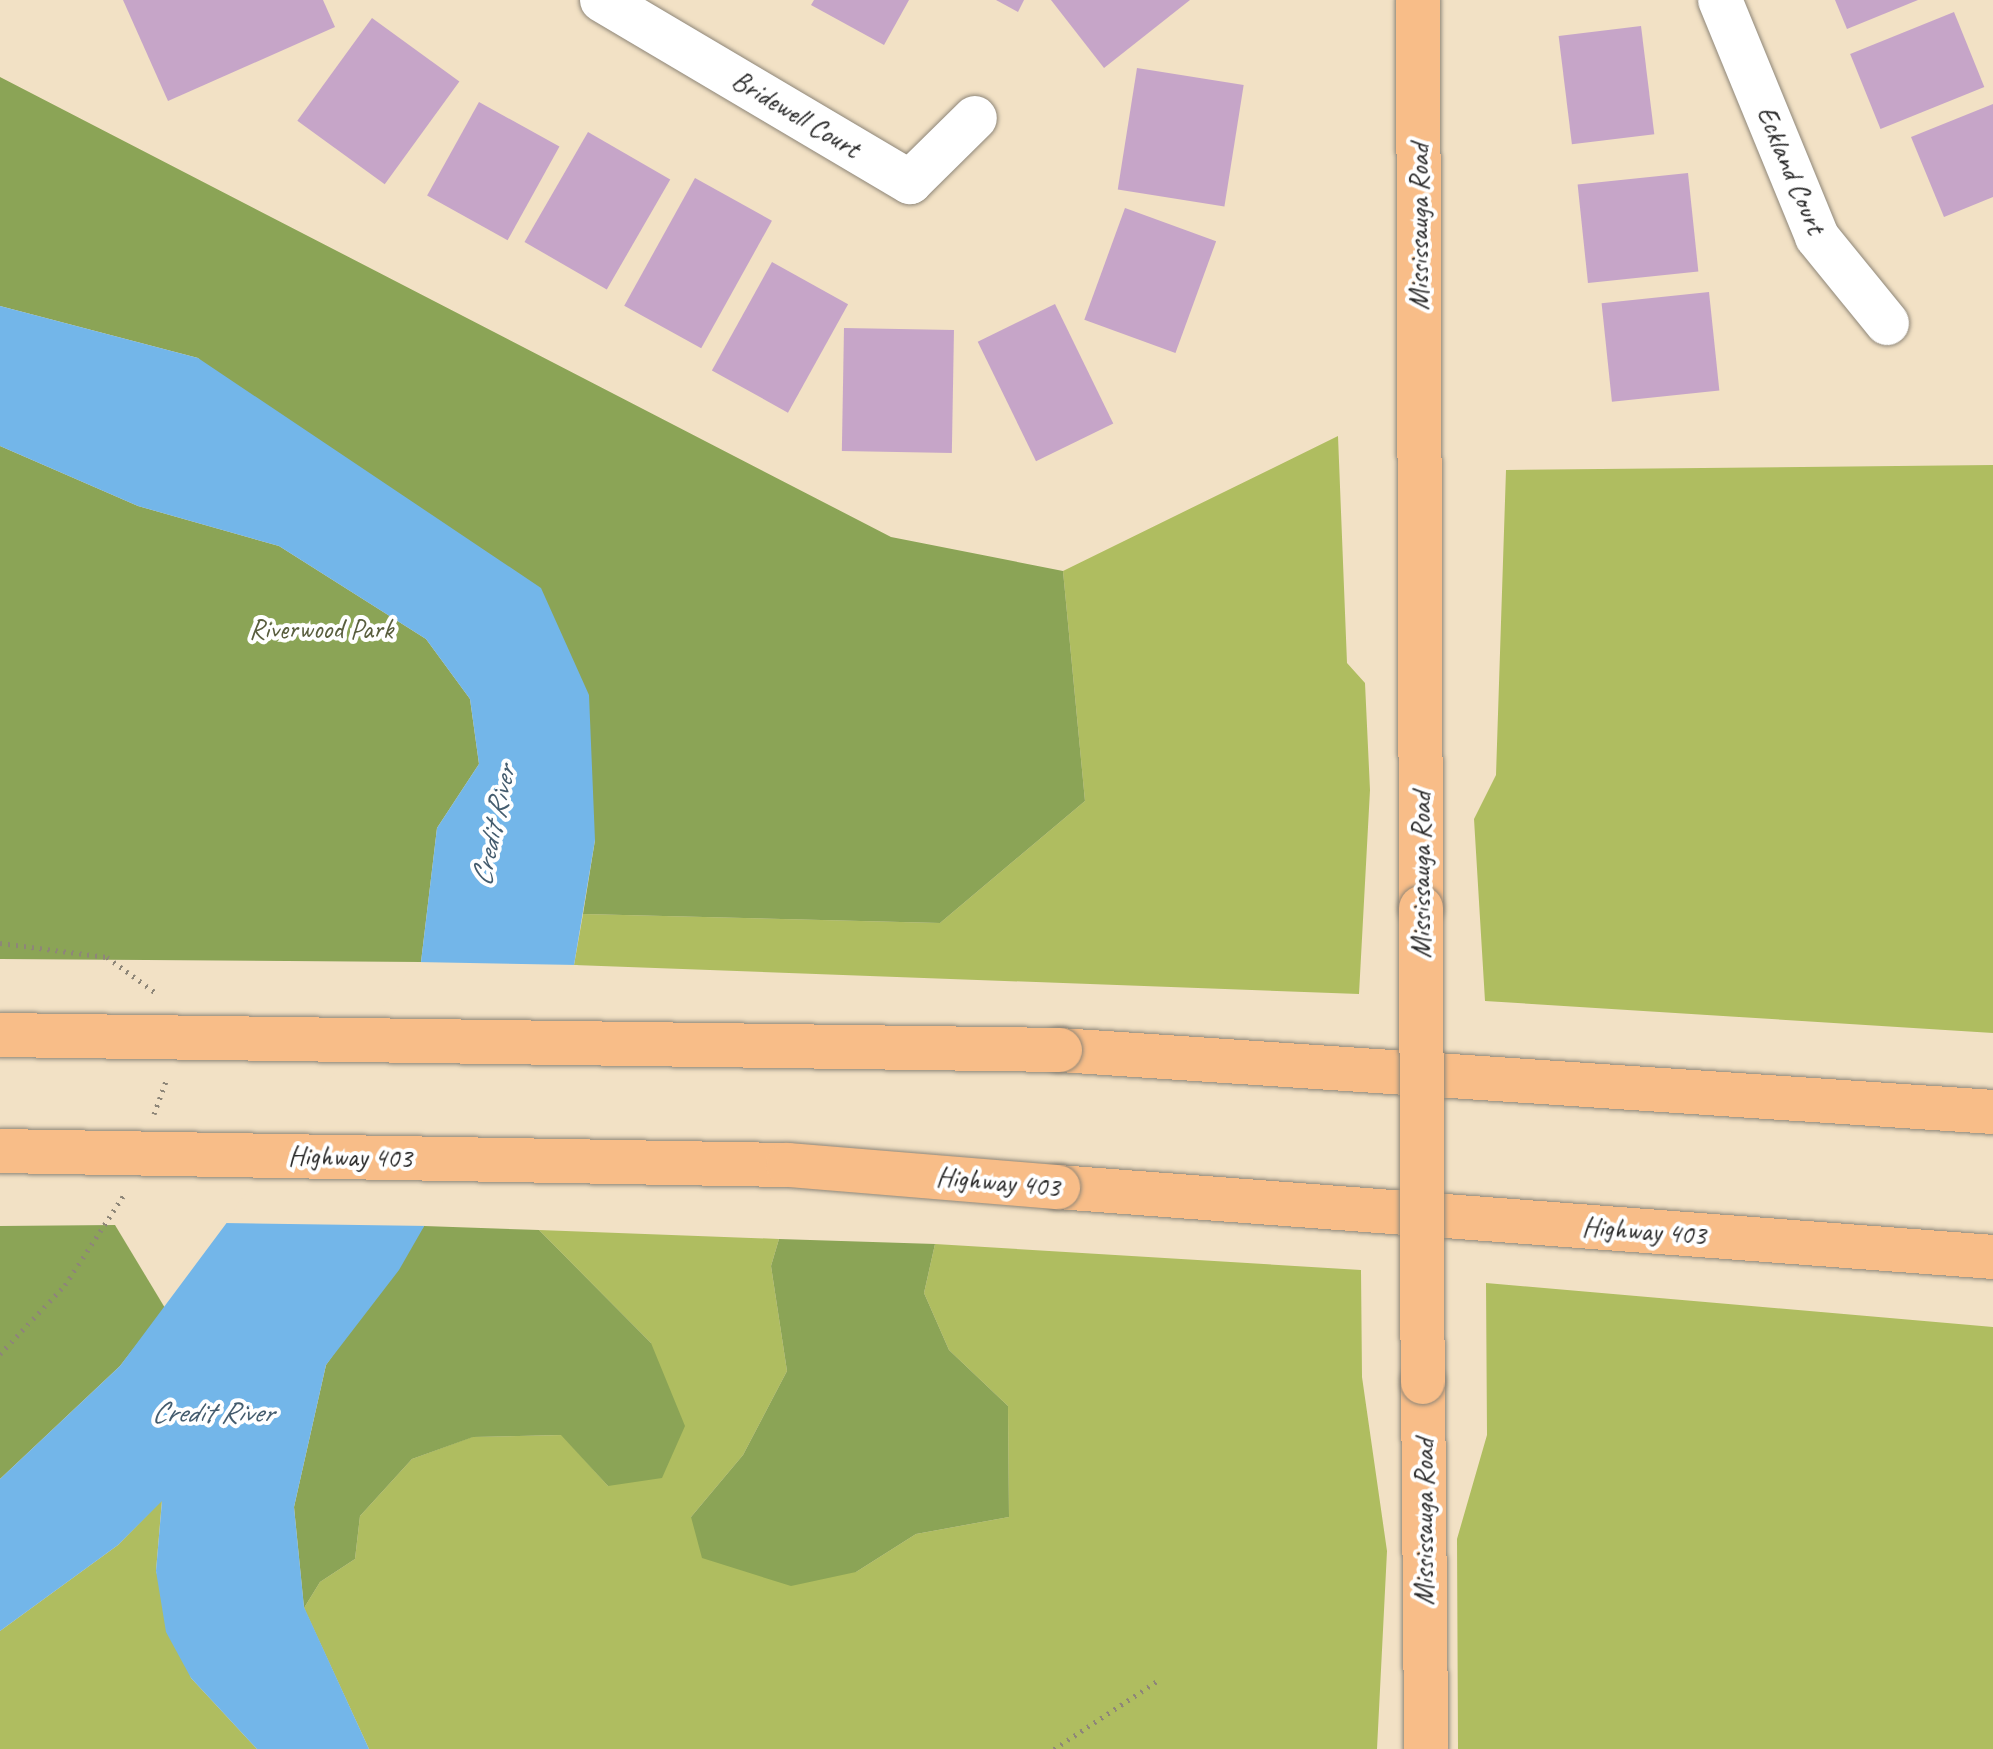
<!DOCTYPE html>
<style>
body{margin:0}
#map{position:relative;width:1993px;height:1749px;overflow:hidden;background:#f2e1c5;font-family:Caveat,sans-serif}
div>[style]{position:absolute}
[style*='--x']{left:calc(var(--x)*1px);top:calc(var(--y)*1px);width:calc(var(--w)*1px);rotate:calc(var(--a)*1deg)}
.green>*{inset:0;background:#afbd60}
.forest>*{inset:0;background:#8ba456}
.water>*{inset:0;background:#73b6e9}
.pier>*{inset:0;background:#f2e1c5}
.building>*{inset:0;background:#c6a5c8;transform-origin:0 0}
.path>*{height:5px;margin-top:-2.5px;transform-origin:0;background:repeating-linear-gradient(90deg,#8e8678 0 2px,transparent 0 8px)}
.roads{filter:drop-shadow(0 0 2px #8e8678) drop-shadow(0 0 2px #8e8678)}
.minor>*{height:44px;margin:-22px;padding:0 22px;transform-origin:22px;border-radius:22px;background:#fff}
.major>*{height:44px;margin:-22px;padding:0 22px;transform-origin:22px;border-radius:22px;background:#f8bd88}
.highway>*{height:44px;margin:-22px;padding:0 22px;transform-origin:22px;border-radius:22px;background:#f8bd88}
.bridges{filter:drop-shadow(0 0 2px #8e8678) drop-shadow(0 0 2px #8e8678)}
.major-bridge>*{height:44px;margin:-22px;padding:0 22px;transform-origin:22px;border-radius:22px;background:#f8bd88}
.highway-bridge>*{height:44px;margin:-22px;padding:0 22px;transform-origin:22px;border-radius:22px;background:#f8bd88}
span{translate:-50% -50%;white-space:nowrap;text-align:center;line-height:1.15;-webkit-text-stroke:8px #fff;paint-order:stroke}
.street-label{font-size:28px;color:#2b2b2b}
.park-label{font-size:28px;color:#595e3e}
.water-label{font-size:30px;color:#445c6e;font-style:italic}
</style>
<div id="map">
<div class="green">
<div style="clip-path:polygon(1338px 436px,1347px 663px,1365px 683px,1370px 790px,1359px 994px,574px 965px,583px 914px,940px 923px,1085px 801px,1063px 571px)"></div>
<div style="clip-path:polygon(1993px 465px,1993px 1033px,1485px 1001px,1474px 819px,1496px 775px,1506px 470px)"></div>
<div style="clip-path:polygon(539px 1230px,779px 1239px,771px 1266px,787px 1371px,743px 1455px,691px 1517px,856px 1572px,916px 1534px,1009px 1517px,1008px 1406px,949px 1350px,924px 1293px,935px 1244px,1361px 1270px,1362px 1377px,1387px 1551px,1377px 1749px,369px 1749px,304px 1608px,320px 1582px,355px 1559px,360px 1516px,412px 1459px,472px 1437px,562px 1435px,608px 1486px,651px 1343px)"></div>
<div style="clip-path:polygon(1486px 1283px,1993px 1327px,1993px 1749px,1458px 1749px,1457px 1539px,1487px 1435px)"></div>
<div style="clip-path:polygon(162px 1500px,156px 1571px,191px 1678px,257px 1749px,0 1749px,0 1631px,118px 1545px)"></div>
</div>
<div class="forest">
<div style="clip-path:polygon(0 77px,891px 537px,1063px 571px,1085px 801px,940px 923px,583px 914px,595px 840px,198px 358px,0 306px)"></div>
<div style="clip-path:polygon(0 446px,138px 506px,279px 546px,426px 639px,470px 699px,479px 764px,437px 828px,421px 962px,0 959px)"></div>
<div style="clip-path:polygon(115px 1225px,165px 1308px,120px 1366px,0 1479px,0 1226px)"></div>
<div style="clip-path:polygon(424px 1226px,539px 1230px,651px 1343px,685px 1426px,662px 1478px,608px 1486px,561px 1435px,473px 1437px,412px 1459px,360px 1516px,355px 1559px,320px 1582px,304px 1608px,294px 1507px,326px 1365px)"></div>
<div style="clip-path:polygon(779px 1239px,935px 1244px,924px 1293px,949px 1350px,1008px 1406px,1009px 1517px,916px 1534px,856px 1572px,791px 1586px,702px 1558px,691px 1517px,743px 1455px,787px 1371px,771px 1266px)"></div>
</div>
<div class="water">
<div style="clip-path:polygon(0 306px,198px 358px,541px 588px,589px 695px,595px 840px,574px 965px,399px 1270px,326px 1365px,294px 1507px,304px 1607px,369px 1749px,257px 1749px,191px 1678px,166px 1632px,156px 1571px,162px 1501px,118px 1545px,0 1631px,0 1479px,120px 1366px,421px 962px,437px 828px,479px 764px,470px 699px,426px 639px,279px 546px,138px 506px,0 446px)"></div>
</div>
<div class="pier">
<div style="clip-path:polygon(416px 962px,578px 965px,429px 1226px,224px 1223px)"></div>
</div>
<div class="building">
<div style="clip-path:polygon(123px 0,323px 0,335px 27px,168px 101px)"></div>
<div style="clip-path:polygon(814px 0,909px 0,884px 45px,811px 5px)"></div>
<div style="clip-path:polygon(996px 0,1024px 0,1018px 12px)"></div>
<div style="clip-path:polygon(1051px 0,1190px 0,1104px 68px)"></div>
<div style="clip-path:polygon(1835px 0,1918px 0,1847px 29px)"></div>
<div style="left:1954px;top:12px;width:81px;height:112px;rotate:68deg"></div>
<div style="left:372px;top:18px;width:108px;height:127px;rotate:36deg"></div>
<div style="left:1641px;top:26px;width:109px;height:83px;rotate:83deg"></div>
<div style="left:1137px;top:68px;width:108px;height:123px;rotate:9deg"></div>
<div style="left:479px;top:102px;width:92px;height:107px;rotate:29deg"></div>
<div style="clip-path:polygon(1993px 104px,1993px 197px,1944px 217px,1911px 137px)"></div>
<div style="left:588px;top:132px;width:95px;height:127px;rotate:30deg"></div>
<div style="left:1688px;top:173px;width:99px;height:111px;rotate:84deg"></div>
<div style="left:695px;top:178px;width:88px;height:146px;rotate:29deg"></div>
<div style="left:1125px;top:208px;width:97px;height:119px;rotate:20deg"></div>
<div style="left:772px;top:262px;width:87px;height:124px;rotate:29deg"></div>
<div style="left:1709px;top:292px;width:99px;height:108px;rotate:84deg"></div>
<div style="left:1055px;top:304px;width:133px;height:86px;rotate:64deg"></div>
<div style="left:844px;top:328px;width:110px;height:123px;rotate:1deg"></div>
</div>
<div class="path">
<div style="--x:0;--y:943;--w:108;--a:7.5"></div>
<div style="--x:107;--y:957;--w:61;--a:36.3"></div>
<div style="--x:154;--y:1114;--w:38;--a:-70"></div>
<div style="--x:0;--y:1354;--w:95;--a:-46.7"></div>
<div style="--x:65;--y:1285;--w:108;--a:-56.8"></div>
<div style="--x:1054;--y:1749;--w:123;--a:-33.4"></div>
</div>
<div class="roads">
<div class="minor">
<div style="--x:602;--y:0;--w:358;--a:30.6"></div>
<div style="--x:910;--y:182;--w:91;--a:-44.6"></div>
<div style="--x:1720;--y:0;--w:256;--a:67.7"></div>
<div style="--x:1817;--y:237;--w:111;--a:50.9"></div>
</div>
<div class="major">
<div style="--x:1418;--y:0;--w:908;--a:89.81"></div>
<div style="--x:1423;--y:1382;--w:367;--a:89.5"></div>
</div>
<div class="highway">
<div style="--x:1060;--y:1050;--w:935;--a:3.8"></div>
<div style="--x:1058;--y:1187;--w:938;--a:4.28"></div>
</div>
</div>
<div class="bridges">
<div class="major-bridge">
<div style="--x:1421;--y:908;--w:474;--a:89.8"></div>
</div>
<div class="highway-bridge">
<div style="--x:0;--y:1035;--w:1060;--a:0.81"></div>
<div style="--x:0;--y:1151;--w:788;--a:1.02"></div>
<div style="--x:788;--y:1165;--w:271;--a:4.7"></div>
</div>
</div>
<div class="street-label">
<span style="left:796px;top:114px;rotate:31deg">Bridewell Court</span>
<span style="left:1791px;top:170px;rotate:67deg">Eckland Court</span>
<span style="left:1419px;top:227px;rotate:-90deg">Mississauga Road</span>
<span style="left:1421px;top:875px;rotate:-90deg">Mississauga Road</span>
<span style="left:350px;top:1157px;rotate:1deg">Highway 403</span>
<span style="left:998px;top:1182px;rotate:5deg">Highway 403</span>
<span style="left:1644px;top:1231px;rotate:4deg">Highway 403</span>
<span style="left:1424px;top:1522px;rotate:-90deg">Mississauga Road</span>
</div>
<div class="park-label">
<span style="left:321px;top:629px">Riverwood Park</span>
</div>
<div class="water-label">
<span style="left:493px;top:826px;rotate:-78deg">Credit River</span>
<span style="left:212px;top:1412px">Credit River</span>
</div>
</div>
